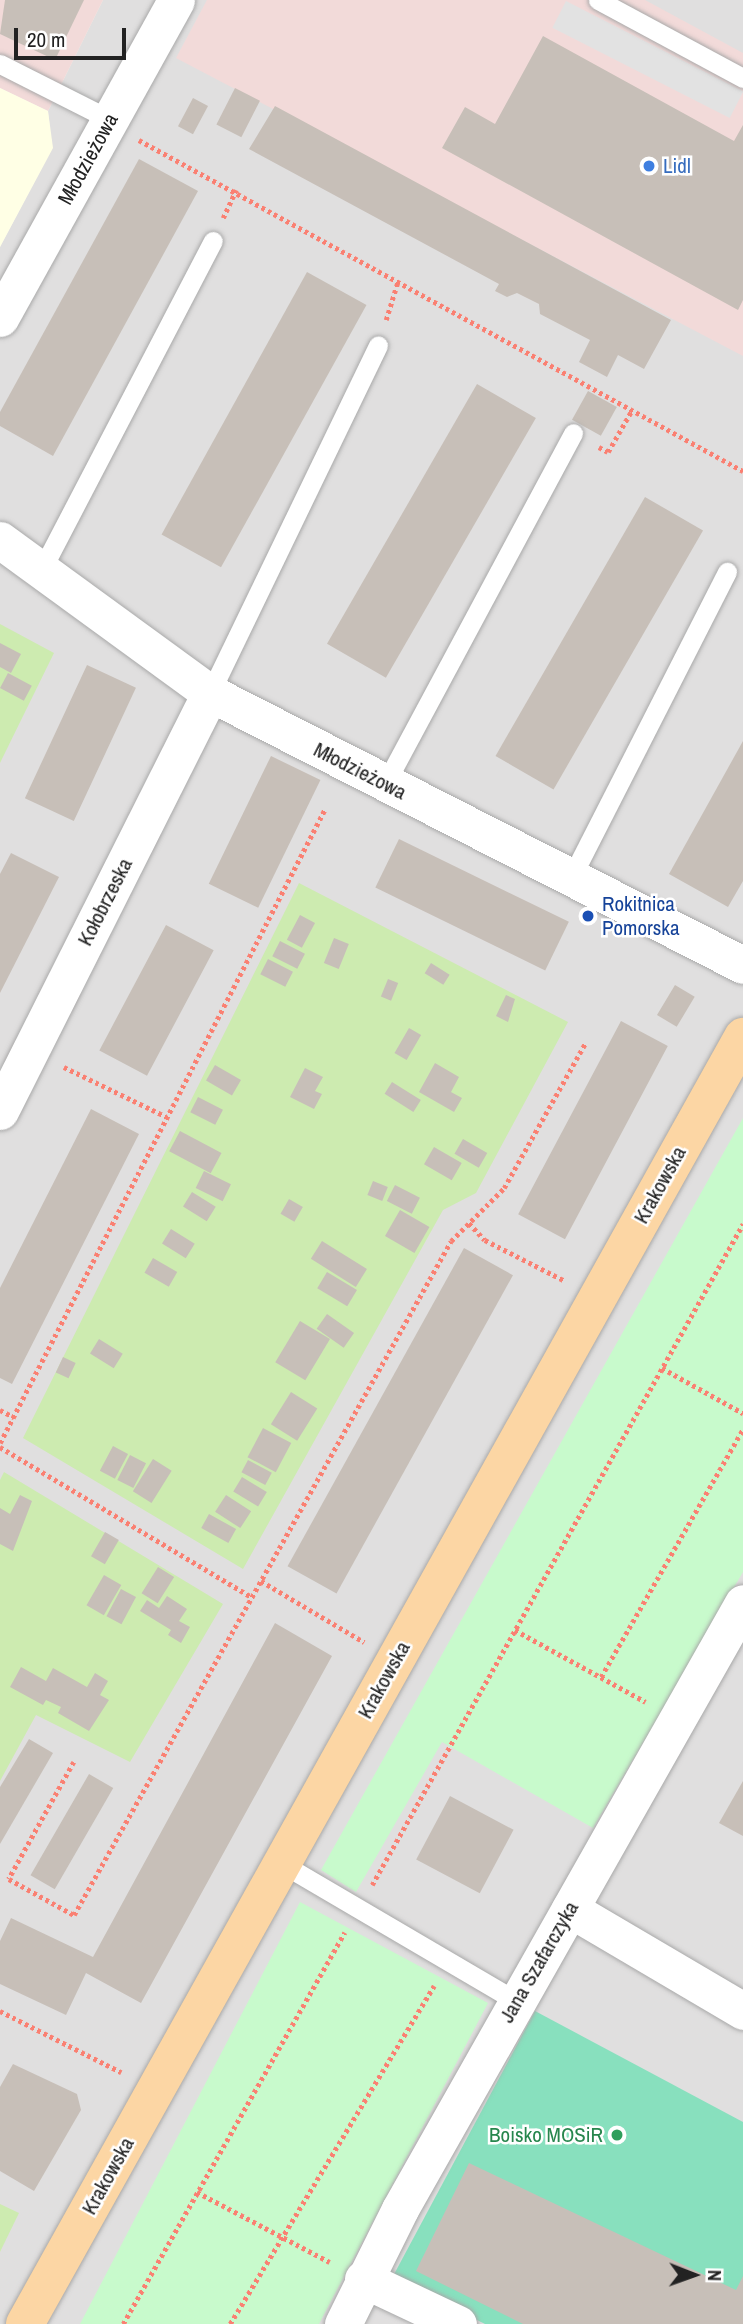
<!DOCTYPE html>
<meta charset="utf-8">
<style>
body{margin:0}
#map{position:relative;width:743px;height:2324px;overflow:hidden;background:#f2efe9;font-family:"Archivo Narrow",sans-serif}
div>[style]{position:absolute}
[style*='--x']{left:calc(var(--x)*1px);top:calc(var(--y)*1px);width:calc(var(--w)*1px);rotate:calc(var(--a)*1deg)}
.residential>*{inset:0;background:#e0dfdf}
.commercial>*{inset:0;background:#f2dad9}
.education>*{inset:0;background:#ffffe5}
.grass>*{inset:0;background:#cdebb0}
.park>*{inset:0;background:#c8facc}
.pitch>*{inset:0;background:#88e0be}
.parking>*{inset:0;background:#e2e2e2;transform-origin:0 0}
.building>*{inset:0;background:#c7bfb8;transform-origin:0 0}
.path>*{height:4.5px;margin-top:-2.25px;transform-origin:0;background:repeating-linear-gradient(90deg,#fa8072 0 3.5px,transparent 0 7px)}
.roads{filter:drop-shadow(0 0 2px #a9a9a9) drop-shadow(0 0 2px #a9a9a9)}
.lane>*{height:19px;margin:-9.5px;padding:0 9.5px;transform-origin:9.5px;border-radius:9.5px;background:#fff}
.street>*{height:37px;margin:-18.5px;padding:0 18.5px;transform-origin:18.5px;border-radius:18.5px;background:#fff}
.primary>*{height:38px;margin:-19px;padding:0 19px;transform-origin:19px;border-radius:19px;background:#fcd6a4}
.dots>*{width:19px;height:19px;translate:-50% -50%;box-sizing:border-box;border:4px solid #fff;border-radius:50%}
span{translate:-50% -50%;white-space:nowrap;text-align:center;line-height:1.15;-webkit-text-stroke:5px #fff;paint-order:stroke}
.street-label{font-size:21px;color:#222}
.shop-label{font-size:21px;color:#366cbe}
.left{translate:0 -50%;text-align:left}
.transit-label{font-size:21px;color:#164399}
.leisure-label{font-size:21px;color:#27864d}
.right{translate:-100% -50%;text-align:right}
.north{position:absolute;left:659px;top:2240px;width:70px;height:70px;-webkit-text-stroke:5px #fff;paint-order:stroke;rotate:91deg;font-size:19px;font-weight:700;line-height:28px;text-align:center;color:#222}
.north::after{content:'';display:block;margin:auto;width:24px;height:32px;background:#222;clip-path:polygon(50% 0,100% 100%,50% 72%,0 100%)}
.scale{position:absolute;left:14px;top:28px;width:112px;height:32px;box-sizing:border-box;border:4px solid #222;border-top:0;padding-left:9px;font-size:21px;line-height:24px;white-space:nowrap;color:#222;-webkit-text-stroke:5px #fff;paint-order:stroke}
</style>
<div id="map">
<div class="residential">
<div style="clip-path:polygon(103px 0,743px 0,743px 2324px,0 2324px,0 247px,52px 148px,48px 111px)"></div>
</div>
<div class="commercial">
<div style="clip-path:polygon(0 0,103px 0,48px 111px,0 88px)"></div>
<div style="clip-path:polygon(207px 0,645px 0,743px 53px,743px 356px,176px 58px)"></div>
</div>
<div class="education">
<div style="clip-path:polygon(0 88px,48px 111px,53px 148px,0 247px)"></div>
</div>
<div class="grass">
<div style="clip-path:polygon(0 624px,54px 653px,0 763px)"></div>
<div style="clip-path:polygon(299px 883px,568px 1022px,476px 1193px,443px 1210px,243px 1569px,23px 1438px)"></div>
<div style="clip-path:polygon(4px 1472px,223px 1604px,130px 1762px,36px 1715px,0 1781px,0 1480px)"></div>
<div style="clip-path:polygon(0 2204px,19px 2213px,0 2252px)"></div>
</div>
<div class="park">
<div style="clip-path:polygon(743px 1118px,743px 1572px,593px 1828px,442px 1742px,356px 1892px,321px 1870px)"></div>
<div style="clip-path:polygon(300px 1902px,488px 2003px,319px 2324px,80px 2324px)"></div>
</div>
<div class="pitch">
<div style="clip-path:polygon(535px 2011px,743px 2122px,743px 2324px,485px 2324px,392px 2278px)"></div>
</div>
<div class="parking">
<div style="left:566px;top:1px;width:199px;height:30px;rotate:27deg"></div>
</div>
<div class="building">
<div style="clip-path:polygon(5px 0,84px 0,55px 60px,0 34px)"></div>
<div style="clip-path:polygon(543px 36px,734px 141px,743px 125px,743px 300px,738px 310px,442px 148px,465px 107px,495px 124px)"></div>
<div style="left:235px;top:88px;width:28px;height:41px;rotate:27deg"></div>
<div style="left:193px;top:98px;width:17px;height:32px;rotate:28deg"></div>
<div style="clip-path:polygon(275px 106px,671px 320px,644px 369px,618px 355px,607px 377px,579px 362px,590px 340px,540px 314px,539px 304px,517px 293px,507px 297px,495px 291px,499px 284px,249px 149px)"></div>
<div style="clip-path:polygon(139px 159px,198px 191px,53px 456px,0 426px,0 412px)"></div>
<div style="left:307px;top:272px;width:68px;height:300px;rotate:29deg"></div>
<div style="left:477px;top:384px;width:68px;height:300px;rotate:30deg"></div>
<div style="left:588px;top:391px;width:33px;height:33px;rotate:29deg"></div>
<div style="left:645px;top:497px;width:67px;height:299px;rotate:30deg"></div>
<div style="clip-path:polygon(0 643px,21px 654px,11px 673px,0 667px)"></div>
<div style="left:87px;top:665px;width:54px;height:147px;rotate:25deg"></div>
<div style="left:8px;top:673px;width:27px;height:17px;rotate:28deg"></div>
<div style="clip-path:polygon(743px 741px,743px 881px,728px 907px,669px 874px)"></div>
<div style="left:271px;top:756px;width:55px;height:142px;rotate:26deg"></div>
<div style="left:399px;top:839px;width:189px;height:54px;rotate:26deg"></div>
<div style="clip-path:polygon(11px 853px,59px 877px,0 993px,0 874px)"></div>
<div style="left:300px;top:915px;width:17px;height:28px;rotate:28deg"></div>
<div style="left:166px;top:925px;width:54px;height:142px;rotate:28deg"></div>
<div style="left:334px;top:938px;width:16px;height:27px;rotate:22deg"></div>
<div style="left:280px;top:941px;width:28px;height:17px;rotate:27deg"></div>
<div style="left:268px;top:959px;width:28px;height:17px;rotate:27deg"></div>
<div style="left:431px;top:963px;width:22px;height:12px;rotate:32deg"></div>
<div style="left:388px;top:979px;width:11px;height:19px;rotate:22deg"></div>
<div style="left:675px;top:985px;width:23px;height:35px;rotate:31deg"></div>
<div style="clip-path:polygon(506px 995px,515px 999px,508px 1022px,496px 1016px)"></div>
<div style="left:621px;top:1021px;width:53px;height:219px;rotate:28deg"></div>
<div style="left:409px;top:1028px;width:14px;height:29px;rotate:30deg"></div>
<div style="clip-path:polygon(435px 1063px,459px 1077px,451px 1092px,462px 1098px,454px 1112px,419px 1092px)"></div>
<div style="left:215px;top:1065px;width:30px;height:18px;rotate:30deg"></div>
<div style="clip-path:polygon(305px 1068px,323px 1077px,315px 1091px,322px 1094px,314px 1109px,290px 1097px)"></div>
<div style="left:392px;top:1082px;width:34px;height:14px;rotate:32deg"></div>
<div style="left:198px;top:1097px;width:28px;height:17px;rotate:27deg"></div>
<div style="clip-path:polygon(91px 1109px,139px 1134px,12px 1384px,0 1378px,0 1288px)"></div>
<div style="left:180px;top:1131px;width:47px;height:23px;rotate:28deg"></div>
<div style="left:463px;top:1139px;width:28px;height:17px;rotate:30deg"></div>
<div style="left:434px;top:1147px;width:32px;height:20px;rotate:30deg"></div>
<div style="left:204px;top:1171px;width:30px;height:19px;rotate:26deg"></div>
<div style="left:373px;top:1181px;width:16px;height:15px;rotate:22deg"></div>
<div style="left:395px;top:1185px;width:28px;height:18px;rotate:27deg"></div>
<div style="left:192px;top:1192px;width:28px;height:17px;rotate:32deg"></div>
<div style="left:289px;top:1199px;width:16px;height:17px;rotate:30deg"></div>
<div style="left:400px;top:1210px;width:34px;height:30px;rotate:30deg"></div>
<div style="left:171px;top:1229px;width:28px;height:17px;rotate:32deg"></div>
<div style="left:322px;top:1241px;width:53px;height:21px;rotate:32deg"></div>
<div style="left:464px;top:1248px;width:56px;height:364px;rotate:29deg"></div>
<div style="left:153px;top:1258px;width:28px;height:17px;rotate:30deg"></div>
<div style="left:327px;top:1272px;width:35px;height:19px;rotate:31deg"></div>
<div style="left:327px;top:1314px;width:33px;height:18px;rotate:35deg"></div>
<div style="left:300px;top:1321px;width:35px;height:48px;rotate:31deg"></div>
<div style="left:99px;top:1339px;width:28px;height:17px;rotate:32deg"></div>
<div style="left:63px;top:1357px;width:14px;height:17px;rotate:25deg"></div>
<div style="left:291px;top:1392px;width:31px;height:38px;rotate:32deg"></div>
<div style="left:263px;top:1428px;width:32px;height:33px;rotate:28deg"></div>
<div style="left:113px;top:1446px;width:17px;height:28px;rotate:28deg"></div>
<div style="left:130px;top:1455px;width:18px;height:28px;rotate:27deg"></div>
<div style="left:153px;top:1459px;width:22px;height:38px;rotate:32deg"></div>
<div style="left:248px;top:1460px;width:27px;height:14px;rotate:28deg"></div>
<div style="left:242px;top:1477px;width:29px;height:17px;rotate:31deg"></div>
<div style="clip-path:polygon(20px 1495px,32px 1501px,13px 1551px,0 1544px,0 1508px,10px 1514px)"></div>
<div style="left:226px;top:1495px;width:30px;height:20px;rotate:33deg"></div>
<div style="left:209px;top:1514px;width:31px;height:16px;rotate:29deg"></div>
<div style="left:105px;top:1532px;width:16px;height:28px;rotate:30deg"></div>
<div style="left:158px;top:1567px;width:19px;height:31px;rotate:32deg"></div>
<div style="left:104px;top:1575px;width:20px;height:35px;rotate:30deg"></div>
<div style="left:121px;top:1589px;width:17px;height:31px;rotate:28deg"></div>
<div style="clip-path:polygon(167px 1596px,187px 1609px,179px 1621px,190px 1627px,181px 1643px,168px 1635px,171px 1630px,140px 1611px,147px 1600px,159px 1608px)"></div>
<div style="clip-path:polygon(275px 1623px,332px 1656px,141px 2003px,86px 1973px,66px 2015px,0 1984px,0 1941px,11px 1918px,93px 1957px)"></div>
<div style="clip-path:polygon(21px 1667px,46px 1681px,53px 1668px,87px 1687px,95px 1673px,108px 1681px,100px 1695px,109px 1700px,89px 1731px,58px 1713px,61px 1707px,46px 1700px,43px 1705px,10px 1687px)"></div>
<div style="clip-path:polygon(29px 1739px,53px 1753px,0 1844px,0 1787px)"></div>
<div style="left:89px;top:1774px;width:28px;height:117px;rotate:30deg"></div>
<div style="clip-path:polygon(743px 1781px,743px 1836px,719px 1823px)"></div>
<div style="left:450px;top:1796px;width:72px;height:72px;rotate:28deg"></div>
<div style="clip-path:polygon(13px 2064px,77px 2094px,81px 2110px,34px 2191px,0 2171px,0 2087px)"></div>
<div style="clip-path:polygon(469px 2163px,736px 2290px,743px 2276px,743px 2324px,523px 2324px,416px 2271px)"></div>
</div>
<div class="path">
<div style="--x:139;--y:140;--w:689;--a:28.72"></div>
<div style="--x:223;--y:218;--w:31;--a:-65"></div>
<div style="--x:386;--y:320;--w:41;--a:-72.9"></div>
<div style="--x:599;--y:447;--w:10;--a:29"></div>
<div style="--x:608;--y:452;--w:48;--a:-60.3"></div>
<div style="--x:64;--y:1067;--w:114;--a:25.9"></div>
<div style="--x:469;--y:1223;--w:23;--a:47"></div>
<div style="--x:485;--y:1240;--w:88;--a:27.1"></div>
<div style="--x:662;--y:1368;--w:93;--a:29.1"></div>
<div style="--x:0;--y:1410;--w:16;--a:27"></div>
<div style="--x:0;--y:1443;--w:712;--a:-62.86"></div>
<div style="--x:0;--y:1447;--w:293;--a:30.8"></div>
<div style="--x:261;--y:1581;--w:120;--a:30.6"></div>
<div style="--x:515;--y:1630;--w:149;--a:28.8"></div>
<div style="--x:601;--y:1677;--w:286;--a:-60.2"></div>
<div style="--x:74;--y:1762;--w:134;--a:119.1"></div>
<div style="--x:9;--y:1879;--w:74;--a:29"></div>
<div style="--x:74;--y:1915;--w:772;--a:-60.78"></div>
<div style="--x:451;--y:1241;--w:75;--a:-45"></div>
<div style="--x:504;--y:1188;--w:167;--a:-60.7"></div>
<div style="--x:372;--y:1885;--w:758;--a:-60.7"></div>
<div style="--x:0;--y:2011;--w:136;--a:26.8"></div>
<div style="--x:197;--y:2192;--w:150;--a:27.8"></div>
<div style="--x:123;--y:2324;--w:450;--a:-60.5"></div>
<div style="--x:230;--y:2324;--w:395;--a:-58.9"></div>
</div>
<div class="roads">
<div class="lane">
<div style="--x:598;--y:0;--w:165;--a:28.3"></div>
<div style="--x:0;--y:64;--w:122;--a:26.8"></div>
<div style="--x:41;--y:571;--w:372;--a:-62.5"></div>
<div style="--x:210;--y:693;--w:386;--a:-64.2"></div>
<div style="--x:385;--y:784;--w:398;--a:-61.8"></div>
<div style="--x:570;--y:880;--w:346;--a:-63"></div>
<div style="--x:281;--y:1863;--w:273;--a:30.4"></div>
</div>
<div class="street">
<div style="--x:0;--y:318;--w:363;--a:-61"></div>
<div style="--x:0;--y:540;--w:260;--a:36.1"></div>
<div style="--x:210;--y:693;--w:598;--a:27.04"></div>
<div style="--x:0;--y:1111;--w:468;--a:-63.3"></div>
<div style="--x:570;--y:1909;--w:201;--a:30.5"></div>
<div style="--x:363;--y:2279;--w:105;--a:25.3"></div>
<div style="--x:343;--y:2324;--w:128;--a:-63.6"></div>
<div style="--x:400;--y:2209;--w:696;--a:-60.49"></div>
</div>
<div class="primary">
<div style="--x:25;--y:2324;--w:1474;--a:-60.84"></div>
</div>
</div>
<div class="dots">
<div style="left:649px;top:166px;background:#3f7fe0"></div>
<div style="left:588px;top:916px;background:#1a4fb4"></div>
<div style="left:617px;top:2135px;background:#2e9e5b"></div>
</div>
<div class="street-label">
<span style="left:88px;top:159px;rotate:-61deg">Młodzieżowa</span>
<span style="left:360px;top:771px;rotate:27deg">Młodzieżowa</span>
<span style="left:105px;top:902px;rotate:-63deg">Kołobrzeska</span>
<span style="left:660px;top:1185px;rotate:-61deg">Krakowska</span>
<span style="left:384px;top:1680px;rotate:-61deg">Krakowska</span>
<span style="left:539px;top:1962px;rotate:-60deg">Jana Szafarczyka</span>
<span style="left:108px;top:2176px;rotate:-61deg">Krakowska</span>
</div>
<div class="shop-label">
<span class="left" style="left:663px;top:166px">Lidl</span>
</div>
<div class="transit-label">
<span class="left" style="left:602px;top:916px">Rokitnica<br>Pomorska</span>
</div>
<div class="leisure-label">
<span class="right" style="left:603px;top:2135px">Boisko MOSiR</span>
</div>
<div class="north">N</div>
<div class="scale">20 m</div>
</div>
